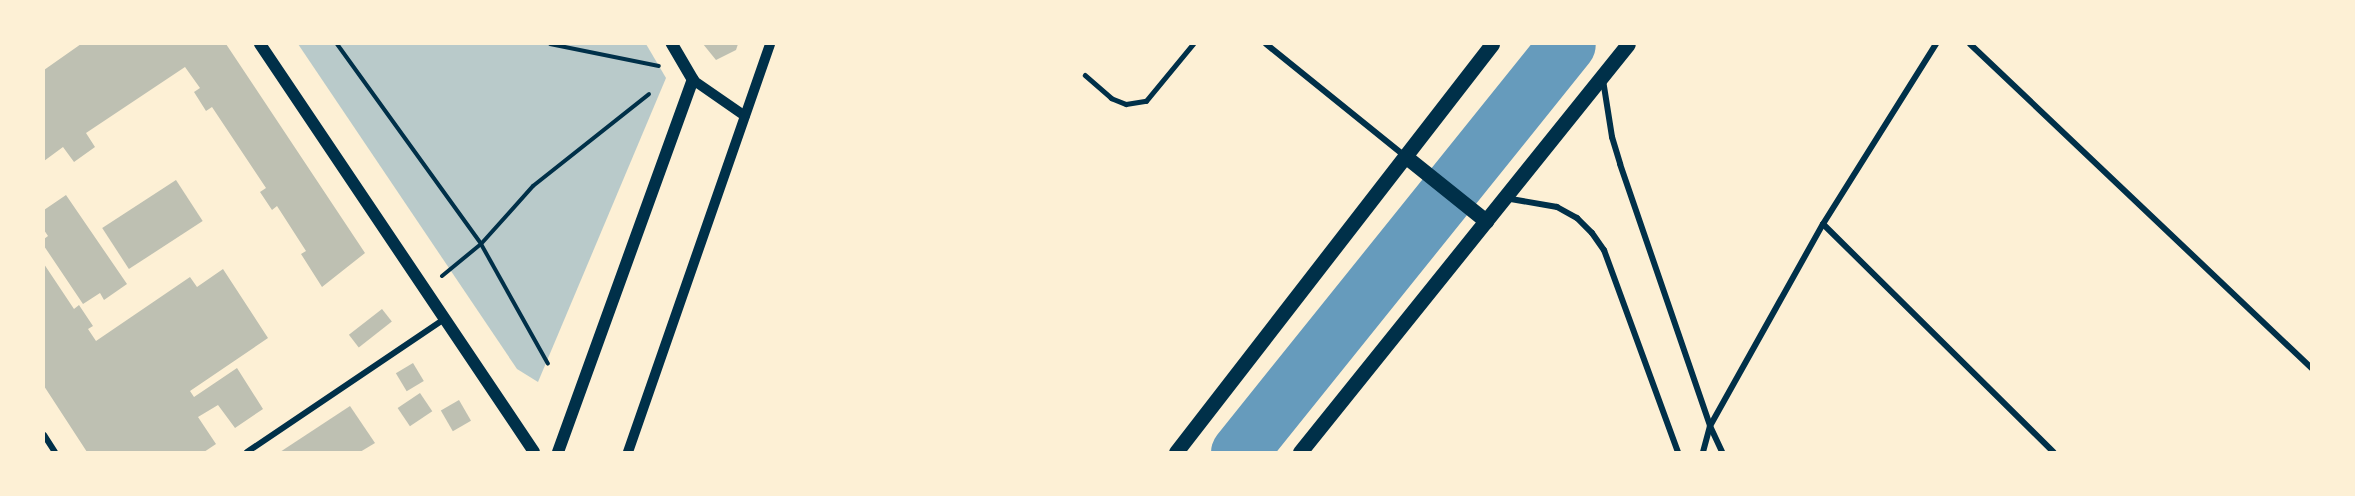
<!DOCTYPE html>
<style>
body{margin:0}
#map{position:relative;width:2355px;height:496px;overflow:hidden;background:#fdf0d5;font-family:Cabin,sans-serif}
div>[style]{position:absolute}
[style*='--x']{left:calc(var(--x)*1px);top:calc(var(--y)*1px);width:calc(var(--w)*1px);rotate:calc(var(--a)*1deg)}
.green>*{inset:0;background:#b9caca}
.river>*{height:57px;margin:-28.5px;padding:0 28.5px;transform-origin:28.5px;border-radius:28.5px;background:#669bbc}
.building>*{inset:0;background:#bec0b2;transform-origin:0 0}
.path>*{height:4px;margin:-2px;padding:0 2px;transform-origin:2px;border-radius:2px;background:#003049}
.service>*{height:4.5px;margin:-2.25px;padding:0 2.25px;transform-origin:2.25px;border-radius:2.25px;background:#003049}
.minor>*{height:6px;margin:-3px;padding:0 3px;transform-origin:3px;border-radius:3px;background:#003049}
.tertiary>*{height:10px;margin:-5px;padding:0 5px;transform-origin:5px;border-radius:5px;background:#003049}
.secondary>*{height:12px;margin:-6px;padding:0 6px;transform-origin:6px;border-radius:6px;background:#003049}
.primary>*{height:15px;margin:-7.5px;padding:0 7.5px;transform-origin:7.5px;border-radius:7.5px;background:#003049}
span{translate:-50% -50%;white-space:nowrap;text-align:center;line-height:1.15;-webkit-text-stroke:4.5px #fdf0d5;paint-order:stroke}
.frame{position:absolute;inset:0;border:45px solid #fdf0d5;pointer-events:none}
</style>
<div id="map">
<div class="green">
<div style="clip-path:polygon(298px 44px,646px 44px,666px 78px,538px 382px,517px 369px)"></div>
</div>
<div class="river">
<div style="--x:1239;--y:452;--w:523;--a:-51.2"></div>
</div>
<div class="building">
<div style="clip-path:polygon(81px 44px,226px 44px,365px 253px,322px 287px,301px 254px,306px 251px,277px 206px,272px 210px,260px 192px,266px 188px,212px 107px,206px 111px,194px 92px,200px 88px,185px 67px,86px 133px,95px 147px,74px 162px,63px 147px,44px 161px,44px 70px)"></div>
<div style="clip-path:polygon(703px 44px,738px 44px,736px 50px,716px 60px)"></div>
<div style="left:176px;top:180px;width:49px;height:88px;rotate:57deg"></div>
<div style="clip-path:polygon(66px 195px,127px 284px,104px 300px,100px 293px,83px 304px,44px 246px,44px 239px,48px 236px,44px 230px,44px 210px)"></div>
<div style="clip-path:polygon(44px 264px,74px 309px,79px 305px,93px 326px,88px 329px,96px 341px,190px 277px,197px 287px,223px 269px,268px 338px,190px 391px,194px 397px,237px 368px,263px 409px,235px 428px,218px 405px,198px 417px,216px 444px,204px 452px,87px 452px,44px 386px)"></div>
<div style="left:382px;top:309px;width:16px;height:42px;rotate:52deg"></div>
<div style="left:413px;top:363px;width:21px;height:20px;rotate:59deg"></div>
<div style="left:420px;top:393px;width:22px;height:27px;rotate:56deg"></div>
<div style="left:459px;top:400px;width:24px;height:21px;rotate:60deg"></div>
<div style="clip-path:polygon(350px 406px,375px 443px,360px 452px,280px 452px)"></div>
</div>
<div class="path">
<div style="--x:337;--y:44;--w:246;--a:54.2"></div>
<div style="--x:481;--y:244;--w:137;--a:60.8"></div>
<div style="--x:550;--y:44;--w:111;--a:11.4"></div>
<div style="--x:442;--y:276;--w:50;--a:-39.4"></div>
<div style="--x:481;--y:244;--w:78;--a:-48.1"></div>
<div style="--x:533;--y:186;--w:148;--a:-38.4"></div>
</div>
<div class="service">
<div style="--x:1085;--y:75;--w:35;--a:41"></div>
<div style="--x:1111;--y:98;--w:16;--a:22"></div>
<div style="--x:1126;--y:104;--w:20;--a:-9"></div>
<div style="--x:1146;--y:101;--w:74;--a:-50.5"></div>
</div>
<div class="minor">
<div style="--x:1266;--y:44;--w:179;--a:38.9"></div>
<div style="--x:1970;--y:44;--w:472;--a:43.5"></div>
<div style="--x:1603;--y:80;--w:58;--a:81"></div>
<div style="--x:1612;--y:137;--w:28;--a:73"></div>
<div style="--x:1620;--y:164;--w:277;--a:71"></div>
<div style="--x:1710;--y:426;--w:29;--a:65"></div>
<div style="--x:1505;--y:198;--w:53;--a:9.8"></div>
<div style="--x:1557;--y:207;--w:23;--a:29"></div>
<div style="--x:1577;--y:218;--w:21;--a:45"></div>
<div style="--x:1592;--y:233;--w:21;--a:55"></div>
<div style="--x:1604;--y:250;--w:215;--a:69.9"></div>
<div style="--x:1823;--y:224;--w:324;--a:44.7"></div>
<div style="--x:44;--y:435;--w:20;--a:57"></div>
<div style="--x:247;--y:452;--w:238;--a:-34"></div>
<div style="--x:1703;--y:452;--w:27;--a:-75"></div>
<div style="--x:1710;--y:426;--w:231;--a:-60.8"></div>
<div style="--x:1823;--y:224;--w:213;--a:-57.9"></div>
</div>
<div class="tertiary">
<div style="--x:693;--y:80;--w:63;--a:34.7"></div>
<div style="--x:628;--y:452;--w:432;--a:-70.8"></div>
</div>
<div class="secondary">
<div style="--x:260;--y:44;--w:491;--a:56.1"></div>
<div style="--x:558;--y:452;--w:396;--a:-70.1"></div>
<div style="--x:693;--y:80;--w:42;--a:-120.3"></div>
</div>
<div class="primary">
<div style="--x:1405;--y:156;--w:104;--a:38.7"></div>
<div style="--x:1176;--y:452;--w:516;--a:-52.24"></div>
<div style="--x:1300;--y:452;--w:523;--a:-51.2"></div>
</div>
<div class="frame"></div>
</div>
